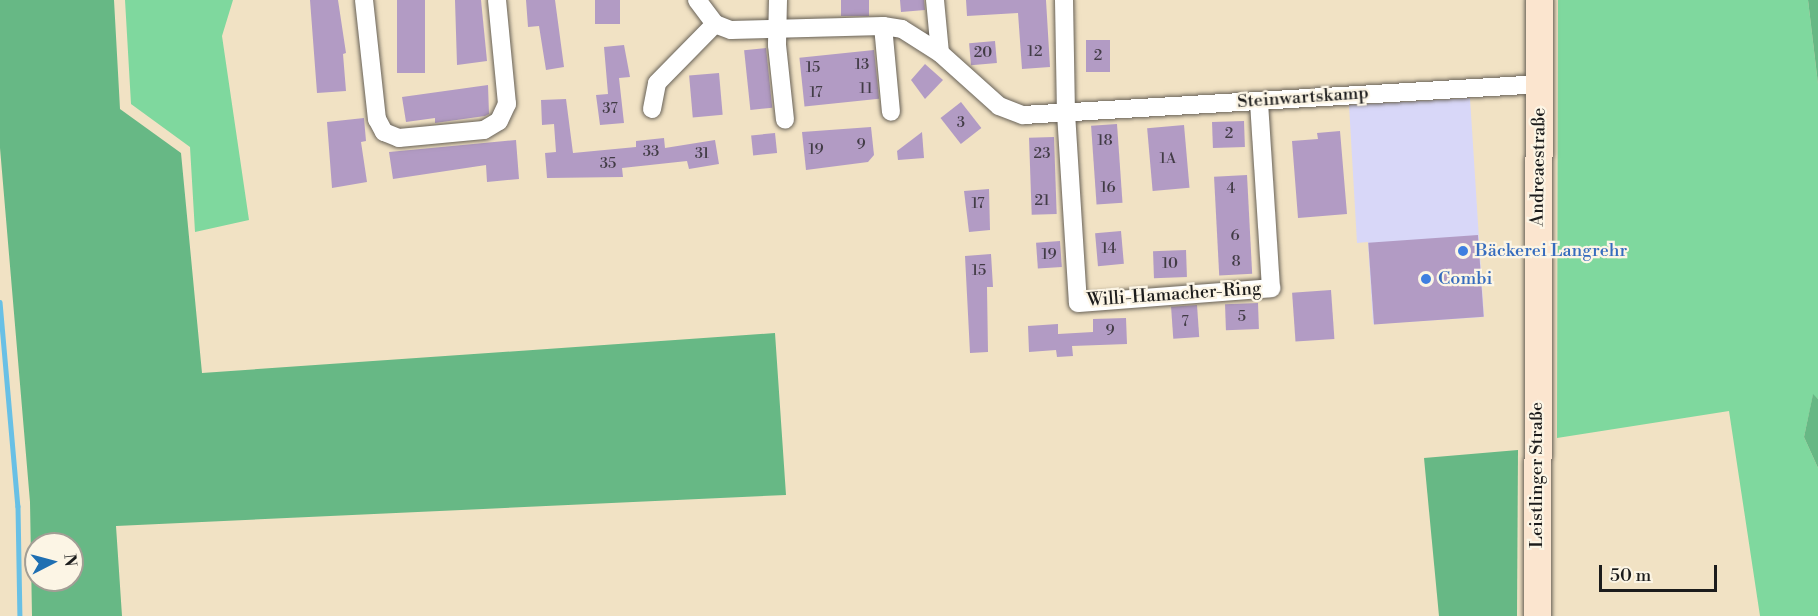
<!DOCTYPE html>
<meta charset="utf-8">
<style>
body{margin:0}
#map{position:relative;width:1818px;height:616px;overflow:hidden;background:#f1e2c4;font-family:"Libre Bodoni",serif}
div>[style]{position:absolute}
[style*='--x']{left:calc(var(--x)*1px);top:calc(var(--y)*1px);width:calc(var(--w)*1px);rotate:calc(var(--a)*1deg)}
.built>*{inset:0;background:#d8d7f8}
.green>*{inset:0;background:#7fd89e}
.forest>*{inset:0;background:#67b885}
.stream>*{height:4.5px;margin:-2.25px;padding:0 2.25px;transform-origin:2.25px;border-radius:2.25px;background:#68c0e5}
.building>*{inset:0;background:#b29bc4;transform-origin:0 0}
.roads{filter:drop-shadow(0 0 2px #676157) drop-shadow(0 0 2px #676157)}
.street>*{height:18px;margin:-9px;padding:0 9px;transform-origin:9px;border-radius:9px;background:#fff}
.secondary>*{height:27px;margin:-13.5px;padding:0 13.5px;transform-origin:13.5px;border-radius:13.5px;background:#fbe5cf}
.dots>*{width:16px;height:16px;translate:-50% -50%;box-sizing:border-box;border:3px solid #fcf5e5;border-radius:50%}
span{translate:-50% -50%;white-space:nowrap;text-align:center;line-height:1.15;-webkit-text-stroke:4.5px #fcf5e5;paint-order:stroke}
.number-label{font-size:15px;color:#423c46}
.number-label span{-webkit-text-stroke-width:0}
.street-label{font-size:18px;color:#1c1c1c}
.shop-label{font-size:18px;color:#366cbe}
.left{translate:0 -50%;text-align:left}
.north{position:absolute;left:24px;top:532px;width:60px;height:60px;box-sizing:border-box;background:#fcf5e5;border:2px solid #a29e95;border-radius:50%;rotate:84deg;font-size:16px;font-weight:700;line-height:24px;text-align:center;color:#1c1c1c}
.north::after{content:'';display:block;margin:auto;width:21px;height:27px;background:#1f6fb2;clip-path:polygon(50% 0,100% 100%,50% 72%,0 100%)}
.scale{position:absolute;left:1599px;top:565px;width:118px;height:27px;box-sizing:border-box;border:3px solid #1c1c1c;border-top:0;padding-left:8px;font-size:18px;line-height:21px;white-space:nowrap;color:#1c1c1c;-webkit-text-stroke:4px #fcf5e5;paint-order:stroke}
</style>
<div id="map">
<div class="built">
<div style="clip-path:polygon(1470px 98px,1484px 317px,1373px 324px,1368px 242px,1357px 243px,1349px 105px)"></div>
</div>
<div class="green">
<div style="clip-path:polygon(125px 0,233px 0,222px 36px,249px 220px,195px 232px,190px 147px,131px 104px)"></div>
<div style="clip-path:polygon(1558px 0,1808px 0,1818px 84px,1818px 399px,1813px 395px,1804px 437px,1818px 468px,1818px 616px,1760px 616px,1729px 411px,1557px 438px)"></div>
</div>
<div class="forest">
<div style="clip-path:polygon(evenodd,0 0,114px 0,120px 109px,181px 153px,202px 373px,775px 333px,786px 495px,116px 526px,122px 616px,32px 616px,30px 502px,0 148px,0 0,36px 544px,72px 544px,72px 580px,36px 580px,36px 544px)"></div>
<div style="clip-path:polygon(1808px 0,1818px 0,1818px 84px)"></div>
<div style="clip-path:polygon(1813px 394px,1818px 399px,1818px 468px,1804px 437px)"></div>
<div style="clip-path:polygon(1518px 450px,1517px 616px,1439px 616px,1424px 458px)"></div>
</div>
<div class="stream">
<div style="--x:0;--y:302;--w:205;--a:85"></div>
<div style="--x:18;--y:506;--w:110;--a:89"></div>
</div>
<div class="building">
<div style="clip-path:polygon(310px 0,338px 0,346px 53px,343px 54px,346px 91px,317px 93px)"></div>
<div style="left:397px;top:0;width:28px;height:73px"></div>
<div style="clip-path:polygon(455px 0,481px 0,487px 61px,457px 65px)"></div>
<div style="clip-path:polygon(526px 0,555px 0,564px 67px,546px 70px,539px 26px,528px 27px)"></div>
<div style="left:595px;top:0;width:25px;height:24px"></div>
<div style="left:841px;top:0;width:28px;height:16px"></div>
<div style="clip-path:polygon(900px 0,924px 0,925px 10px,901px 12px)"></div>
<div style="clip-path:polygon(966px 0,1046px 0,1050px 67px,1022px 69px,1018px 13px,967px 16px)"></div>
<div style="left:1086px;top:40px;width:24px;height:32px"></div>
<div style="left:995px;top:41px;width:22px;height:26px;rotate:85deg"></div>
<div style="clip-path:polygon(624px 45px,630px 77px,619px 78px,624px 123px,600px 125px,596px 95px,608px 94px,604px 47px)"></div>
<div style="left:766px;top:48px;width:60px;height:22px;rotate:84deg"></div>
<div style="left:874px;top:50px;width:49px;height:75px;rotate:84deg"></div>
<div style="clip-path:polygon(925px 64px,943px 80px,925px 99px,911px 80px)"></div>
<div style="left:719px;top:73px;width:42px;height:30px;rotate:85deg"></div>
<div style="clip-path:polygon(488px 85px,489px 114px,485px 116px,435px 123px,435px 118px,406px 122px,402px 97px)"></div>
<div style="clip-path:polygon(566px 99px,573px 153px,636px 147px,636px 141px,664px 138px,665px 148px,715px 140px,719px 164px,689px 169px,687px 161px,622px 168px,623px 177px,547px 178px,545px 153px,556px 152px,554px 124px,542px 125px,541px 100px)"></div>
<div style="left:961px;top:102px;width:33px;height:26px;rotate:52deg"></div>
<div style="clip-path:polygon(364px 118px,366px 141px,361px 142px,367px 182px,332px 188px,327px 122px)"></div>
<div style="left:1244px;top:121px;width:26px;height:32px;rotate:88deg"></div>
<div style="left:1117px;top:124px;width:79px;height:26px;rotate:86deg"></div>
<div style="left:1184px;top:125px;width:63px;height:37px;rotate:85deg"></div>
<div style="clip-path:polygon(871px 127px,874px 155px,868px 162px,806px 170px,802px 132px)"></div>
<div style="clip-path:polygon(1340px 131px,1347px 214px,1298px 218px,1292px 141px,1318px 139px,1317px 133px)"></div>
<div style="clip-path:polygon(922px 132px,924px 158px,898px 160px,897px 151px)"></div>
<div style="left:775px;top:133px;width:20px;height:24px;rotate:84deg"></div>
<div style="left:1054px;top:137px;width:77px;height:25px;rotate:88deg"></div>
<div style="clip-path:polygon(516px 140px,519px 179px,487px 182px,486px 165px,393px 179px,389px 152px)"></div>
<div style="left:1247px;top:175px;width:99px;height:33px;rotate:87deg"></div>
<div style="clip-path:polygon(989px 189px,990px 230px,969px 232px,964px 191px)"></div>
<div style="left:1121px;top:231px;width:33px;height:26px;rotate:85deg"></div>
<div style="left:1478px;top:235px;width:82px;height:110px;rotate:86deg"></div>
<div style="left:1060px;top:241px;width:26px;height:24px;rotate:86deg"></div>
<div style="left:1186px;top:250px;width:27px;height:33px;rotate:88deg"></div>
<div style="clip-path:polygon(991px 254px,993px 287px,987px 287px,988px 352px,970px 353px,965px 256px)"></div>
<div style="left:1331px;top:290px;width:49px;height:39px;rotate:86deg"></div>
<div style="left:1258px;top:303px;width:26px;height:33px;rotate:88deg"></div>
<div style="left:1197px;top:305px;width:32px;height:26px;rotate:86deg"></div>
<div style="clip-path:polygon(1126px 318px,1127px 344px,1072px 346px,1073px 356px,1057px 357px,1056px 350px,1029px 352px,1028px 326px,1058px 324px,1058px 334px,1093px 332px,1093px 319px)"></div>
</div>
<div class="roads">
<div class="street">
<div style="--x:364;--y:0;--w:120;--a:83.8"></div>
<div style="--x:377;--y:119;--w:15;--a:62"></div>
<div style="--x:384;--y:132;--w:16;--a:22"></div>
<div style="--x:399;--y:138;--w:85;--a:-5.4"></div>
<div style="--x:484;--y:130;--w:17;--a:-31"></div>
<div style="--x:499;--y:121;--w:19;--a:-65"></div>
<div style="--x:507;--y:104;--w:104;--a:-95.5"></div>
<div style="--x:697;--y:0;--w:30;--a:53"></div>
<div style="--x:715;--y:24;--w:17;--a:21"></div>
<div style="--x:731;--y:30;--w:152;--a:-1.5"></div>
<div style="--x:883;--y:26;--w:19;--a:9"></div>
<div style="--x:902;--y:29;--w:45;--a:32.3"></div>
<div style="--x:940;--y:53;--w:79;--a:41.9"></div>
<div style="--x:999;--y:106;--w:26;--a:21"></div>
<div style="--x:1023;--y:115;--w:519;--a:-3.42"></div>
<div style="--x:778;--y:0;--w:45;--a:91.3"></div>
<div style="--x:777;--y:45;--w:75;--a:83.9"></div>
<div style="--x:935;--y:0;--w:53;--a:84.6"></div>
<div style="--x:1064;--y:0;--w:113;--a:89"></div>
<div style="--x:1066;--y:113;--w:190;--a:86.4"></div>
<div style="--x:1078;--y:303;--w:194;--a:-4.4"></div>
<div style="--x:1271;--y:288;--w:187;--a:-93.7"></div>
<div style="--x:883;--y:26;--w:86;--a:84.7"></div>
<div style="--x:652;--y:109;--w:26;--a:-79"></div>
<div style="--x:657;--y:83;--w:83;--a:-45.5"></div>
</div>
<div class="secondary">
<div style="--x:1537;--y:616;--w:616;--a:-89.81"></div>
</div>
</div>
<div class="dots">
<div style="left:1463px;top:251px;background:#3f7fe0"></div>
<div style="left:1426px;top:279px;background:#3f7fe0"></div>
</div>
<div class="number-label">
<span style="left:1035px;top:52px">12</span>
<span style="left:983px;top:53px">20</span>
<span style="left:1098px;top:56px">2</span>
<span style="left:862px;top:65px">13</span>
<span style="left:813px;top:68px">15</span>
<span style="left:866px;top:89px">11</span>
<span style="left:816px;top:93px">17</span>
<span style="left:610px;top:109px">37</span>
<span style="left:961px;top:123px">3</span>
<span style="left:1229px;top:134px">2</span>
<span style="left:1105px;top:141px">18</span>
<span style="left:861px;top:145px">9</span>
<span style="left:816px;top:150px">19</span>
<span style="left:651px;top:152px">33</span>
<span style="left:702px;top:154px">31</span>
<span style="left:1042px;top:154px">23</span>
<span style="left:1168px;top:159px">1A</span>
<span style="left:608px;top:164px">35</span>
<span style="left:1108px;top:188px">16</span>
<span style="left:1231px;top:189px">4</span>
<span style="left:1042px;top:201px">21</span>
<span style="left:978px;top:204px">17</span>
<span style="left:1235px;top:236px">6</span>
<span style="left:1109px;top:249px">14</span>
<span style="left:1049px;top:255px">19</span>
<span style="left:1236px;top:262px">8</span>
<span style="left:1170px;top:264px">10</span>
<span style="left:979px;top:271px">15</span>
<span style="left:1242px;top:317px">5</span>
<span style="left:1185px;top:322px">7</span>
<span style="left:1110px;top:331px">9</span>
</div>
<div class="street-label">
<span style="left:1303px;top:98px;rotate:-4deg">Steinwartskamp</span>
<span style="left:1539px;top:167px;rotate:-89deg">Andreaestraße</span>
<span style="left:1174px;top:295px;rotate:-4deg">Willi-Hamacher-Ring</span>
<span style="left:1537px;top:475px;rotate:-90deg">Leistlinger Straße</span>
</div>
<div class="shop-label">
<span class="left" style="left:1475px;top:251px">Bäckerei Langrehr</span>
<span class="left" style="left:1438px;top:279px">Combi</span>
</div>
<div class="north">N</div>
<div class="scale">50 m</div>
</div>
